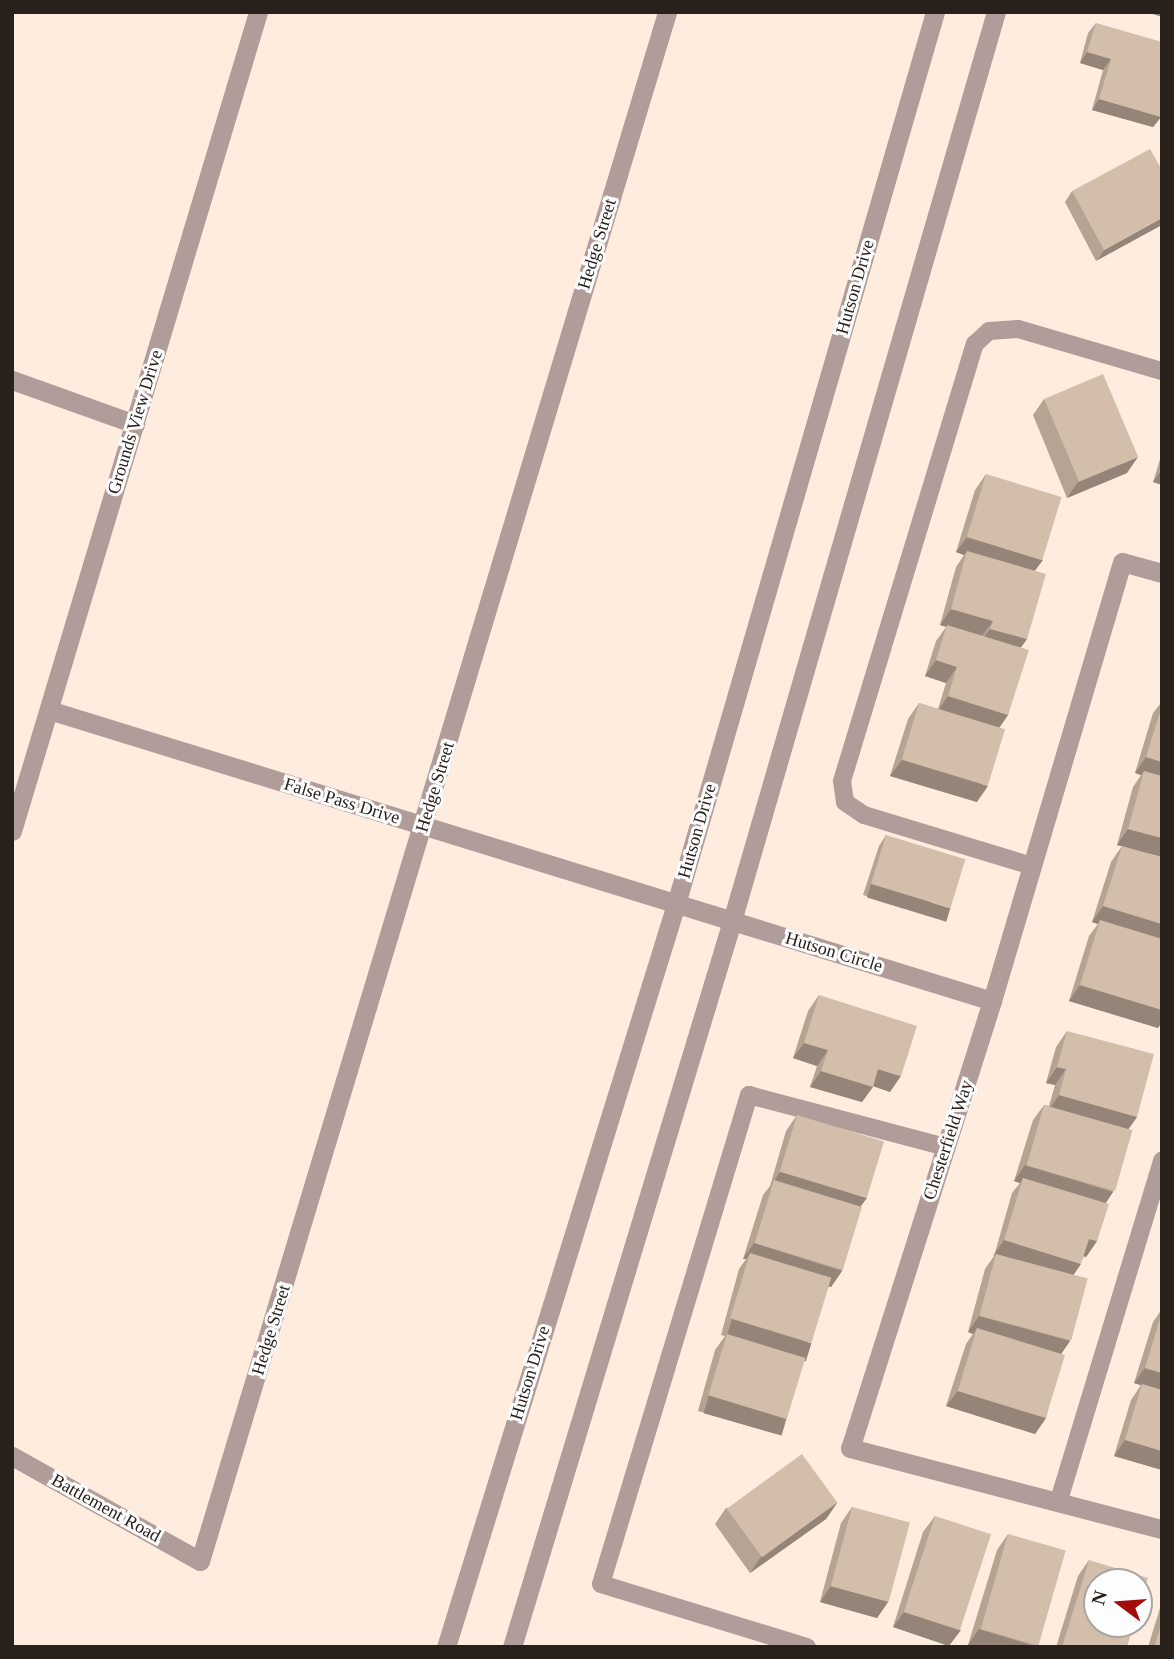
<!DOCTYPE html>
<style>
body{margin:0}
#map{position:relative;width:1174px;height:1659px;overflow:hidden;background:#feecde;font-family:"Times New Roman",serif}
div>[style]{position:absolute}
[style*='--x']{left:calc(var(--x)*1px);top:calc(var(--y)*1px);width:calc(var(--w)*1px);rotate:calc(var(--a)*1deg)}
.service>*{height:18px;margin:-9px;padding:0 9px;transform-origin:9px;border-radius:9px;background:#b09d9a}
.minor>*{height:19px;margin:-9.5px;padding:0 9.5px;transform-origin:9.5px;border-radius:9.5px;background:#b09d9a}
.tertiary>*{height:19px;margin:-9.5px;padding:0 9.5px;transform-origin:9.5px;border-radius:9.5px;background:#b09d9a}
.wall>*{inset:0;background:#b5a394}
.shaded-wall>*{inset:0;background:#948578;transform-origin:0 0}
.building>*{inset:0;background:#d3beac;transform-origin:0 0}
span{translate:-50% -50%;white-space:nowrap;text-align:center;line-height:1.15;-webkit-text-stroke:6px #fdfdfd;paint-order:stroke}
.street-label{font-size:18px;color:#28201a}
.frame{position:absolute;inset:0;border:14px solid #28201a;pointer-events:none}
.north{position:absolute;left:1083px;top:1568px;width:70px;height:70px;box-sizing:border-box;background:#fdfdfd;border:2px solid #a8a5a2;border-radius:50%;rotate:286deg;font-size:19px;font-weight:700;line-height:28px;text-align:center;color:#28201a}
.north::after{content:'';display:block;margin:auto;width:24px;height:32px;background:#a30b0b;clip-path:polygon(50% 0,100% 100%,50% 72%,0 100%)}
</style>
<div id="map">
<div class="service">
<div style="--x:1032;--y:866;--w:176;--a:-163.1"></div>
<div style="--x:864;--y:815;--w:23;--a:-146"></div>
<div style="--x:845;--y:802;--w:21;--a:-98"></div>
<div style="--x:842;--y:781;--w:457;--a:-73.1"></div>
<div style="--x:975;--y:344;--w:19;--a:-43"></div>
<div style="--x:989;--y:331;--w:29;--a:-4"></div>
<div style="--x:1018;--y:329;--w:150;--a:16.3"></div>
<div style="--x:1059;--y:1500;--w:355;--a:-73.1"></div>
<div style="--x:807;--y:1647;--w:215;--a:-163"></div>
<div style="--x:601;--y:1584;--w:511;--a:-73.16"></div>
<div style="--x:749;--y:1095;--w:204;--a:14.8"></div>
</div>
<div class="minor">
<div style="--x:12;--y:380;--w:131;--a:19.7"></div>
<div style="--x:1162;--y:573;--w:41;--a:-164.6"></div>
<div style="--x:1122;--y:562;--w:458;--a:106.5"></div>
<div style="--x:992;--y:1001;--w:469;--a:107.6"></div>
<div style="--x:850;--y:1448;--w:322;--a:14.6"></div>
<div style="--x:49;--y:710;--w:987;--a:17.15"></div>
<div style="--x:12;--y:831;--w:855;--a:-73.28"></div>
<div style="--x:12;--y:1456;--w:215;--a:29.2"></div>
<div style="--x:200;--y:1561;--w:1618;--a:-73.22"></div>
</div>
<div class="tertiary">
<div style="--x:446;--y:1647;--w:778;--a:-72.8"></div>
<div style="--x:676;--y:904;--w:929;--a:-73.81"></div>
<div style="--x:512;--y:1647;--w:759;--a:-73.14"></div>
<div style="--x:732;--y:921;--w:947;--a:-73.81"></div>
</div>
<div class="wall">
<div style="clip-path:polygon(1096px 23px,1161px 117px,1153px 127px,1092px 110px,1103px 70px,1080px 63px,1088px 33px)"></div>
<div style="clip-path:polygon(1162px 170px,1096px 261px,1065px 202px,1072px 191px)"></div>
<div style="clip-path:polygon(1044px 399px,1127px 473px,1067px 498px,1033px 415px)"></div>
<div style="clip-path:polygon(1162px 453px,1162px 485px,1153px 482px)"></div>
<div style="clip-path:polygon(986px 474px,1027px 639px,1021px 647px,1008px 715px,999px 728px,977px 802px,890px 776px,908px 719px,919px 703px,938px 709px,946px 683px,925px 676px,936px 641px,946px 627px,940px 625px,956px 567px,964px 555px,956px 552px,975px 490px)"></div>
<div style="clip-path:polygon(1162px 695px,1162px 857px,1117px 845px,1133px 787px,1141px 775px,1135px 773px,1153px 713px,1161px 703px,1160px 702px)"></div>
<div style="clip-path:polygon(886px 835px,942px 919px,863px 895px,879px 846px)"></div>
<div style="clip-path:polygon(1122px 846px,1162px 858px,1162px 1022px,1158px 1028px,1069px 1001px,1089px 936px,1098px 924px,1092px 922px,1111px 862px)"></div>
<div style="clip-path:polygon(819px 995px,890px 1092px,873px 1086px,862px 1102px,810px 1087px,817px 1066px,793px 1058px,808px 1011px)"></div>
<div style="clip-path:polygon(1067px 1031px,1137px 1117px,1128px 1130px,1113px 1192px,1106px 1203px,1097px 1241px,1086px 1257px,1084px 1256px,1073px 1275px,1070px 1341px,1061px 1354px,1046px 1418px,1035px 1434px,946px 1406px,966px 1344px,973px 1334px,968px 1332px,985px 1269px,994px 1256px,1012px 1193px,1020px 1183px,1014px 1181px,1033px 1120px,1044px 1105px,1049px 1106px,1055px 1085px,1046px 1083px,1056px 1047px)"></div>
<div style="clip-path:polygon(797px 1115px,861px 1207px,842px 1271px,831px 1287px,829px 1286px,802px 1357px,776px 1434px,698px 1411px,715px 1350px,725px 1336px,721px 1335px,739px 1269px,746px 1259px,743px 1259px,763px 1195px,770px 1186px,786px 1131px)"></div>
<div style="clip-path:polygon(1162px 1309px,1162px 1470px,1114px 1456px,1131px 1400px,1141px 1385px,1134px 1383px,1153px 1322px)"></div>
<div style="clip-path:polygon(837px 1503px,826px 1519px,750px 1573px,715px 1524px,726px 1508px)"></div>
<div style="clip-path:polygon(852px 1507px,888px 1602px,877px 1618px,820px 1602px,841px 1523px)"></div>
<div style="clip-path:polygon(935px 1516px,949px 1646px,893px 1627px,923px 1532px)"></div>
<div style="clip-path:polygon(1008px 1534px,1037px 1647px,974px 1647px,968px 1645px,997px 1550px)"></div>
<div style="clip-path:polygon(1089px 1560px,1127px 1647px,1056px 1647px,1078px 1576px)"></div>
<div style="clip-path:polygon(1162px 1605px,1162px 1647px,1148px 1647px,1160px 1608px)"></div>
</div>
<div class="shaded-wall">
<div style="clip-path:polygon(1146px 12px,1162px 12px,1162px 17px)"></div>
<div style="clip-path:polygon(1087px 52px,1111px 59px,1103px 70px,1080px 63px)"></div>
<div style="clip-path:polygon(1099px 99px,1161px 117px,1153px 127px,1092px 110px)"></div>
<div style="clip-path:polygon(1162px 218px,1162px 225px,1096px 261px,1104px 250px)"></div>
<div style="clip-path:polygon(1138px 457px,1127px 473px,1067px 498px,1078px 482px)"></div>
<div style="clip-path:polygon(1162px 469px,1162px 485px,1153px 482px)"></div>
<div style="clip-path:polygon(967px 537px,1043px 560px,1031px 576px,967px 551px,964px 555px,956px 552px)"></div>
<div style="clip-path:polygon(951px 609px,993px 621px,982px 636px,940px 625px)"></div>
<div style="clip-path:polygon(990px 629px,1027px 639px,1016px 654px,979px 644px)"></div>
<div style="clip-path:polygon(936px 660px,957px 667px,946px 683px,925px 676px)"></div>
<div style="clip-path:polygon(948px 696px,1008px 715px,997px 731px,937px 712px)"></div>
<div style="clip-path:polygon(1146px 757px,1162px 762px,1162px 781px,1144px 771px,1141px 775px,1135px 773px)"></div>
<div style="clip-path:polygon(902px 760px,988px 786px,977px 802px,890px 776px)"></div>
<div style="clip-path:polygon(1128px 829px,1162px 838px,1162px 857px,1117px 845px)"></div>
<div style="left:871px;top:884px;width:83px;height:14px;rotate:17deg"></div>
<div style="clip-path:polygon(1103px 906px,1162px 924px,1162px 944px,1100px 920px,1098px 924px,1092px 922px)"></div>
<div style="clip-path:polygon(1080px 985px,1162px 1010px,1162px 1022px,1158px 1028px,1069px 1001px)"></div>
<div style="clip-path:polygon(804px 1043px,828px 1050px,817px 1066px,793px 1058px)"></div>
<div style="clip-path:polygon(1057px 1067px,1066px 1069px,1055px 1085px,1046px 1083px)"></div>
<div style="clip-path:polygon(878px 1069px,901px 1076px,890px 1092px,867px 1084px)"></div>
<div style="clip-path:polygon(821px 1071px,873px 1087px,862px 1102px,810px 1087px)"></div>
<div style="clip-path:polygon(1059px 1095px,1137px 1117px,1126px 1132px,1048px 1111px)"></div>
<div style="clip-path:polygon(1025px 1165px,1113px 1192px,1102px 1208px,1023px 1178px,1020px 1183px,1014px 1181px)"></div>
<div style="clip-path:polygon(780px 1172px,867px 1198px,855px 1214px,774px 1181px)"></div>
<div style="clip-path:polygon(1089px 1239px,1097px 1241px,1086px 1257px,1078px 1254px)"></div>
<div style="clip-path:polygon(1004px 1240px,1081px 1264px,1070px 1280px,996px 1254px,993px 1256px)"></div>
<div style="clip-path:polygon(754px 1243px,842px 1271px,831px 1287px,748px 1260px,750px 1253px,746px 1259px,743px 1259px)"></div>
<div style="clip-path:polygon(979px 1316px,1070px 1341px,1059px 1357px,977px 1328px,973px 1334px,968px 1332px)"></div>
<div style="left:732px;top:1319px;width:83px;height:19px;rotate:17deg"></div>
<div style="clip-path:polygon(1145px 1368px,1162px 1373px,1162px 1392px,1134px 1383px)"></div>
<div style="clip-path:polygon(958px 1391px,1046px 1418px,1035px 1434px,946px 1406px)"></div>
<div style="left:709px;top:1395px;width:81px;height:19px;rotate:16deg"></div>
<div style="clip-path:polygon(1125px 1440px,1162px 1451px,1162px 1470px,1114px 1456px)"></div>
<div style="clip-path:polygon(837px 1503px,826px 1519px,750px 1573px,761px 1557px)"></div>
<div style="clip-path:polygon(831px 1586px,888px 1602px,877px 1618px,820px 1602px)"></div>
<div style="clip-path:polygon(904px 1612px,961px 1630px,949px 1646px,893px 1627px)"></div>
<div style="clip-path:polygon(979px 1629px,1037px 1647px,974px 1647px,968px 1645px)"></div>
</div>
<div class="building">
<div style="clip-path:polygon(1096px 23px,1162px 42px,1162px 112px,1161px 117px,1099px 99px,1111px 59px,1087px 52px)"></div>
<div style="clip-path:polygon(1150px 149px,1162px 170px,1162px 218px,1104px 250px,1072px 191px)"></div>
<div style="left:1103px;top:374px;width:90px;height:64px;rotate:67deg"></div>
<div style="left:986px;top:474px;width:79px;height:66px;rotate:17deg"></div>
<div style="clip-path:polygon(967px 551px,1046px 574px,1027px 639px,990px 629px,993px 621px,951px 609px)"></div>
<div style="clip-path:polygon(947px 625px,1029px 650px,1008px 715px,948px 696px,957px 667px,936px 660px)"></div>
<div style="left:919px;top:703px;width:90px;height:59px;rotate:17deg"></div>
<div style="clip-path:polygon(1162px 706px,1162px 762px,1146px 757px)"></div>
<div style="clip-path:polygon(1144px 771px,1162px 776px,1162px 838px,1128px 829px)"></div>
<div style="left:886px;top:835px;width:83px;height:51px;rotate:17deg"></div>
<div style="clip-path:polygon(1122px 846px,1162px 858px,1162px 924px,1103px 906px)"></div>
<div style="clip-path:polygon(1100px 920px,1162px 939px,1162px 1010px,1080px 985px)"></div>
<div style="clip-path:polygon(819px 995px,917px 1026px,901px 1076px,878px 1069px,873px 1087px,821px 1071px,828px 1050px,804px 1043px)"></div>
<div style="clip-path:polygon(1067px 1031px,1154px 1054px,1137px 1117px,1059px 1095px,1066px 1069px,1057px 1067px)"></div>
<div style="left:1044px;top:1105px;width:92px;height:63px;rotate:16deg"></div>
<div style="left:797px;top:1115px;width:91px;height:59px;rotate:17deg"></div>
<div style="clip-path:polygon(1023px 1178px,1109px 1204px,1097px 1241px,1089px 1239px,1081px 1264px,1004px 1240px)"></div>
<div style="left:774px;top:1180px;width:92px;height:66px;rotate:17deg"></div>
<div style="left:750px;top:1253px;width:85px;height:68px;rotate:17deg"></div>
<div style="left:996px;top:1254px;width:95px;height:64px;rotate:15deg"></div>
<div style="clip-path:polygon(1162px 1312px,1162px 1373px,1145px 1368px)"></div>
<div style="left:977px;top:1328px;width:92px;height:66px;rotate:17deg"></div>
<div style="left:727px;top:1334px;width:82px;height:64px;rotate:17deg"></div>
<div style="clip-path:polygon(1142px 1384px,1162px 1390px,1162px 1451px,1125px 1440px)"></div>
<div style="left:802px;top:1454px;width:60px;height:93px;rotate:54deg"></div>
<div style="left:852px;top:1507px;width:60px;height:82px;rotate:15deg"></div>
<div style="left:935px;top:1516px;width:59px;height:101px;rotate:18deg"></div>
<div style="left:1008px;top:1534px;width:60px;height:99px;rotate:16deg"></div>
<div style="clip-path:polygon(1089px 1560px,1148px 1578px,1139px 1606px,1139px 1582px,1097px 1582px,1097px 1624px,1134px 1624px,1127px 1647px,1062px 1647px)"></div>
<div style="clip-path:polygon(1162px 1622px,1162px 1647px,1154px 1647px)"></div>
</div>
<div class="street-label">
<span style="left:597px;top:244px;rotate:-73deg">Hedge Street</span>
<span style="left:855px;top:287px;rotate:-74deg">Hutson Drive</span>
<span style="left:135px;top:422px;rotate:-73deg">Grounds View Drive</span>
<span style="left:435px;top:787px;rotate:-73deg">Hedge Street</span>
<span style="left:342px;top:801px;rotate:17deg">False Pass Drive</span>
<span style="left:697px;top:831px;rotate:-74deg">Hutson Drive</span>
<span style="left:834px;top:952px;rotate:17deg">Hutson Circle</span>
<span style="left:948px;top:1140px;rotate:-72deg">Chesterfield Way</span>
<span style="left:271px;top:1330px;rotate:-73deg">Hedge Street</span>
<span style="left:530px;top:1373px;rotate:-73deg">Hutson Drive</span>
<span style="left:106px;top:1508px;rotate:29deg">Battlement Road</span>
</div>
<div class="frame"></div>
<div class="north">N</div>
</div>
